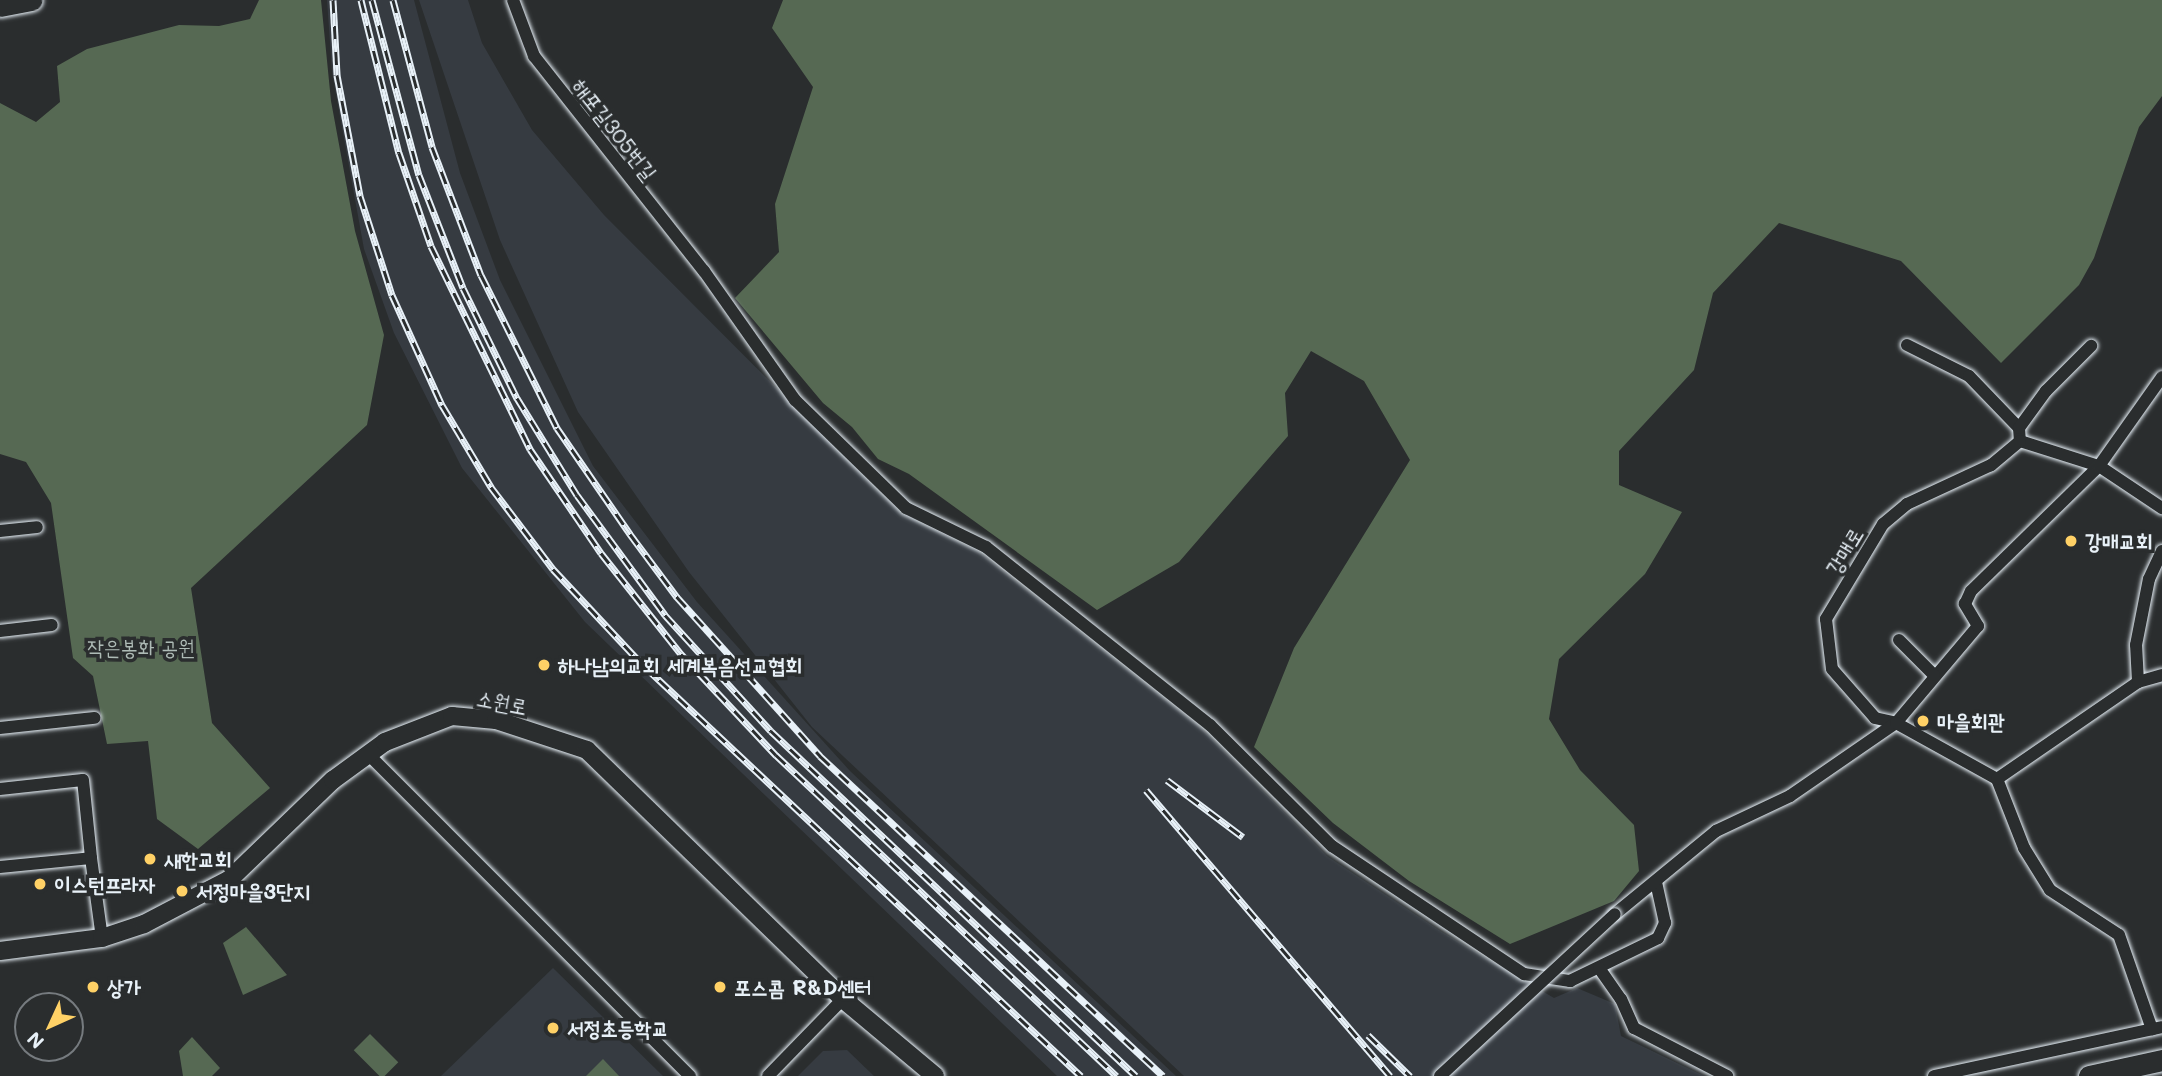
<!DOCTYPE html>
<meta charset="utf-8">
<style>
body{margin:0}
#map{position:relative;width:2162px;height:1076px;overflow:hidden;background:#2a2d2e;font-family:Mali,"Poor Story",sans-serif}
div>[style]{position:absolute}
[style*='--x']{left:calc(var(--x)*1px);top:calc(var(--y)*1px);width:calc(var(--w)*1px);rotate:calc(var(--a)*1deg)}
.built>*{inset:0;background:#363b41}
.green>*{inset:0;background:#566953;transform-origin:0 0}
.roads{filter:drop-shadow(0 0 2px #e8f1f8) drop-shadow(0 0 2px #e8f1f8)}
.street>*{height:12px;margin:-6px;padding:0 6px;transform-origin:6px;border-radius:6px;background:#2a2d2e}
.secondary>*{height:18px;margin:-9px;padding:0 9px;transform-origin:9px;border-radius:9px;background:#2a2d2e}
.highway>*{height:21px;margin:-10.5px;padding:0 10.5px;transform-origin:10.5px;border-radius:10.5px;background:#2a2d2e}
.rail>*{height:7px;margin-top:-3.5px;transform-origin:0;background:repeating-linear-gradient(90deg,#2a2d2e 0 13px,#e8f1f8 0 26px);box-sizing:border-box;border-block:2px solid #e8f1f8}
.bridges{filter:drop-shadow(0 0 2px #e8f1f8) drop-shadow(0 0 2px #e8f1f8)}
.street-bridge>*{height:12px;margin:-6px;padding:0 6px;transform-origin:6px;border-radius:6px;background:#2a2d2e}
.dots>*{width:19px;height:19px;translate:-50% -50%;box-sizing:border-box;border:4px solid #2a2d2e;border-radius:50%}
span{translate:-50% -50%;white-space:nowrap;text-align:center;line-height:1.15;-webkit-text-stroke:7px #2a2d2e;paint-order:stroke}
.street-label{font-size:21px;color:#e8f1f8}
.poi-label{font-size:21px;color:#e8f1f8;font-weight:700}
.left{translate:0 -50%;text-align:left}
.park-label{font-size:21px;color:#aebbb6}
.north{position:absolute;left:14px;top:992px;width:70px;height:70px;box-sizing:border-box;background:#2a2d2e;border:2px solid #767b7f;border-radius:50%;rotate:225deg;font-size:19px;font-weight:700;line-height:28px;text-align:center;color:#e8f1f8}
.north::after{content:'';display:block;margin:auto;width:24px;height:32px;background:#ffd166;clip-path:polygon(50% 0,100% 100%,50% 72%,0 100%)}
</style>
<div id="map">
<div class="built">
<div style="clip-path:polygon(327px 0,414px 0,460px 173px,500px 280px,593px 466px,697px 602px,850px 771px,1176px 1076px,1057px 1076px,585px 622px,462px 468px,394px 333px,364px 249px,332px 72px)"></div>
<div style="clip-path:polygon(419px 0,468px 0,482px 43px,532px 130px,604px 215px,901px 513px,979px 552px,1200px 727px,1327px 856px,1442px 932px,1554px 998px,1577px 988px,1615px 1004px,1621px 1036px,1704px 1076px,1184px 1076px,812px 727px,689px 572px,578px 412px,500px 240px)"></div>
<div style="clip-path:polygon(553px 968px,663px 1076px,441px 1076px)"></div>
<div style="clip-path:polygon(847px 1050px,874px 1076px,798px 1076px,823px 1051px)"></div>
</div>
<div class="green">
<div style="clip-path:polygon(259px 0,321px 0,331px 101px,355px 231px,384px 335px,367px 425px,191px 588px,212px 723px,270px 788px,198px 849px,157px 819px,148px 741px,107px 744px,93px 676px,73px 658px,51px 503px,26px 462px,0 454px,0 103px,36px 122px,60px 102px,57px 66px,87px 49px,179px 25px,219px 26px,250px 19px)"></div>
<div style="clip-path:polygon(783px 0,2162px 0,2162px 96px,2139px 127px,2094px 258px,2079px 285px,2001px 363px,1901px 261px,1779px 223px,1713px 293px,1694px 370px,1619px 451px,1619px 485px,1682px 512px,1645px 574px,1559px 659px,1549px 719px,1580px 770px,1634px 825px,1639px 871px,1614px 901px,1510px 944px,1409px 881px,1333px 823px,1254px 747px,1294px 648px,1410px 460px,1364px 381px,1311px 351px,1285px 393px,1288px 436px,1179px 562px,1097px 610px,909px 474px,878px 459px,852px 427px,823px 403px,735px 298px,779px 252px,775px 204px,813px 87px,772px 28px)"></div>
<div style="clip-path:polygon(246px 927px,287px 975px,243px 995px,223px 943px)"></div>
<div style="left:370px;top:1034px;width:40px;height:23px;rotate:45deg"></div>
<div style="clip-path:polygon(192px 1037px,220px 1068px,212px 1076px,183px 1076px,179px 1051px)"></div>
<div style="clip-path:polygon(603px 1059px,619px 1076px,586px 1076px)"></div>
</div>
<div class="roads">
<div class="street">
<div style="--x:513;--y:0;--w:60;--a:69.4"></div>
<div style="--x:534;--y:56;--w:274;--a:51.7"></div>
<div style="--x:704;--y:271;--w:158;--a:54.8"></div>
<div style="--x:795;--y:400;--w:155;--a:44.2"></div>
<div style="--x:906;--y:508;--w:89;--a:26"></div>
<div style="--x:986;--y:547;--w:286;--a:38.5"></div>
<div style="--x:1210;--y:725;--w:172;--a:44.8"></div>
<div style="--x:1332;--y:846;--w:231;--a:33.7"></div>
<div style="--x:1524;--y:974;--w:47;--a:8.7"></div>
<div style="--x:1570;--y:981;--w:98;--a:-26"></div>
<div style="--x:1658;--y:938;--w:17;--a:-65"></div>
<div style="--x:1665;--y:923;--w:42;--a:-102.4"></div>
<div style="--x:1907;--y:345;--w:69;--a:26.6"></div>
<div style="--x:1969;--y:376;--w:72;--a:46.1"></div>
<div style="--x:2019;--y:428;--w:13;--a:86"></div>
<div style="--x:2020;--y:441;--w:83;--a:17.6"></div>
<div style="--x:2099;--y:466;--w:76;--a:33.7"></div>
<div style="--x:2019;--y:428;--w:46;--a:-53.9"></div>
<div style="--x:2046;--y:391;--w:64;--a:-45"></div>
<div style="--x:2020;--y:441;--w:38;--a:140"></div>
<div style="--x:1991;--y:465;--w:93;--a:155.1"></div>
<div style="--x:1907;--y:504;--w:31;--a:140"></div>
<div style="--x:1883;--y:524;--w:111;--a:121"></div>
<div style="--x:1826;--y:619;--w:50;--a:83.2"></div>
<div style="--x:1832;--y:669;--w:65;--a:48.7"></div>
<div style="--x:1875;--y:718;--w:22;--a:13"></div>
<div style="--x:1896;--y:723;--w:127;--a:-49.8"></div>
<div style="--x:1978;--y:626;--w:26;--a:-121"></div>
<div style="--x:1965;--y:604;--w:14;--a:-65"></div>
<div style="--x:1971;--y:591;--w:179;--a:-44.3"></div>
<div style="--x:2099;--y:466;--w:109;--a:-54.7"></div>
<div style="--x:0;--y:531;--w:37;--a:-6"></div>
<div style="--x:0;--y:631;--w:52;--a:-6.6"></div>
<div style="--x:1899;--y:640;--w:49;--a:45"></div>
<div style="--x:2138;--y:682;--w:37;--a:-93"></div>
<div style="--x:2136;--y:645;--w:67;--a:-78.9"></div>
<div style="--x:2149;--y:579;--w:31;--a:-65"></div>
<div style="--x:0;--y:728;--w:95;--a:-6.1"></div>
<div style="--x:367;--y:753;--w:457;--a:45"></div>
<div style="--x:1997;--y:779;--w:74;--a:68.6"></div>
<div style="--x:2024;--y:848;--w:49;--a:58.2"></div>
<div style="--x:2050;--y:890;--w:82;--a:33.1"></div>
<div style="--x:2119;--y:935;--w:100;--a:70.7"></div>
<div style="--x:0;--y:789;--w:83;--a:-6.2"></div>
<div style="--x:83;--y:780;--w:78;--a:84.1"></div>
<div style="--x:0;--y:867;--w:91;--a:-5.6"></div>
<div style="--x:91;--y:858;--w:81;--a:82.2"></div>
<div style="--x:1615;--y:914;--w:131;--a:-39.4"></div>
<div style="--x:1716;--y:831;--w:82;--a:-25.3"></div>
<div style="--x:1790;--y:796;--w:129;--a:-34.6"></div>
<div style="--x:1896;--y:723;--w:115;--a:29"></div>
<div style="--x:1997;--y:779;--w:171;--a:-34.5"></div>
<div style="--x:2138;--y:682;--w:25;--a:-16"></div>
<div style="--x:1599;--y:968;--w:38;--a:55"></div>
<div style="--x:1621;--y:999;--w:32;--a:66"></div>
<div style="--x:1634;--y:1028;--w:105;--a:27.3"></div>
<div style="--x:768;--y:1076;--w:107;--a:-45.8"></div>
<div style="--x:1934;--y:1076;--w:233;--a:-12.1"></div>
</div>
<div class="secondary">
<div style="--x:0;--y:951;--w:103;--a:-7.3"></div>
<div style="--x:102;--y:938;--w:44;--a:-18.4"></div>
<div style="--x:144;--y:924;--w:97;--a:-27.6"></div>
<div style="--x:230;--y:879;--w:143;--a:-43.9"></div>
<div style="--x:333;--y:780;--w:64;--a:-36.2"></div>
<div style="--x:385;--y:742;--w:72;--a:-21.2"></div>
<div style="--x:452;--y:716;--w:44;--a:5.2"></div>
<div style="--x:496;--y:720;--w:96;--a:18.2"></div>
<div style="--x:587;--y:750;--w:357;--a:44.2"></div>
<div style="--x:843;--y:999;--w:120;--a:39.9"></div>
</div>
<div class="highway">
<div style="--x:0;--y:6;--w:32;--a:-11"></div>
<div style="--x:2089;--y:1076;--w:75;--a:-12.4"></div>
</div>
</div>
<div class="rail">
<div style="--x:333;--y:0;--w:75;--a:86.9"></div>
<div style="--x:337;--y:75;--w:123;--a:79.2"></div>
<div style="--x:360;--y:196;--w:104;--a:72.1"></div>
<div style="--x:392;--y:295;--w:121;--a:65.6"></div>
<div style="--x:442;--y:405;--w:96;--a:59.1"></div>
<div style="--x:491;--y:487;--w:103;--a:52.9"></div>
<div style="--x:553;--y:569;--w:127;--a:46.9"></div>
<div style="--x:640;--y:662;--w:605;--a:43.19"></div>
<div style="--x:361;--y:0;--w:158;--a:76.1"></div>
<div style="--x:399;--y:153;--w:98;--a:71"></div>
<div style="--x:431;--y:246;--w:226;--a:64"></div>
<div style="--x:530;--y:449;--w:126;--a:55.7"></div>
<div style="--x:601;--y:553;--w:129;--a:51.6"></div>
<div style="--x:681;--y:654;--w:139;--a:46.8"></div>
<div style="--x:776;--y:755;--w:468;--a:43.3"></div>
<div style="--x:372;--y:0;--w:181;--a:75"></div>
<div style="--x:419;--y:175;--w:121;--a:68.7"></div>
<div style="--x:463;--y:288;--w:123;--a:63.9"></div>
<div style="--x:517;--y:398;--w:114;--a:58.3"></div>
<div style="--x:577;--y:495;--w:149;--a:53.7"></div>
<div style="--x:665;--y:615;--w:157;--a:47.6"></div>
<div style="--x:771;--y:731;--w:502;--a:43.39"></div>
<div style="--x:393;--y:0;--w:152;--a:75.1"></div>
<div style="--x:432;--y:147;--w:137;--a:69.1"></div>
<div style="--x:481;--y:275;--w:171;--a:63.6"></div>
<div style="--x:557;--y:428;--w:129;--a:55.4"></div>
<div style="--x:630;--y:534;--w:79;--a:53.3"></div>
<div style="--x:677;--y:597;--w:214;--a:48"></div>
<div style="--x:820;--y:756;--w:469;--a:43"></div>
<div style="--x:1167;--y:780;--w:95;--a:36.9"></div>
<div style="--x:1146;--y:790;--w:376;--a:49.5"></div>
<div style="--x:1368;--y:1035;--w:59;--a:44.3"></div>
</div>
<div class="bridges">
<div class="street-bridge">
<div style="--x:1440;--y:1076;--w:238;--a:-42.8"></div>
</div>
</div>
<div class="dots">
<div style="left:2071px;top:541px;background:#ffd166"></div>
<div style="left:544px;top:665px;background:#ffd166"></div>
<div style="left:1923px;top:721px;background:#ffd166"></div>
<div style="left:150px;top:859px;background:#ffd166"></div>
<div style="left:40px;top:884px;background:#ffd166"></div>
<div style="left:182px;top:891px;background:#ffd166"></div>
<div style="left:93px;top:987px;background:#ffd166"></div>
<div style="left:720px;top:987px;background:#ffd166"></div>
<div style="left:553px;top:1028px;background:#ffd166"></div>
</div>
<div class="street-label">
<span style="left:615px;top:129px;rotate:52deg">해포길305번길</span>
<span style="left:1844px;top:551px;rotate:-59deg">강매로</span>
<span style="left:502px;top:702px;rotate:11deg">소원로</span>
</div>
<div class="poi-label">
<span class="left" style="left:2085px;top:541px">강매교회</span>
<span class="left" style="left:558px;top:665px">하나남의교회 세계복음선교협회</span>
<span class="left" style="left:1937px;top:721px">마을회관</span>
<span class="left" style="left:164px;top:859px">새한교회</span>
<span class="left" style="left:54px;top:884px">이스턴프라자</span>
<span class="left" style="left:196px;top:891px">서정마을3단지</span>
<span class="left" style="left:107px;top:987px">상가</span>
<span class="left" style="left:734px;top:987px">포스콤 R&amp;D센터</span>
<span class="left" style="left:567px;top:1028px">서정초등학교</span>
</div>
<div class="park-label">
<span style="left:141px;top:647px">작은봉화 공원</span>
</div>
<div class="north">N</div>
</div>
